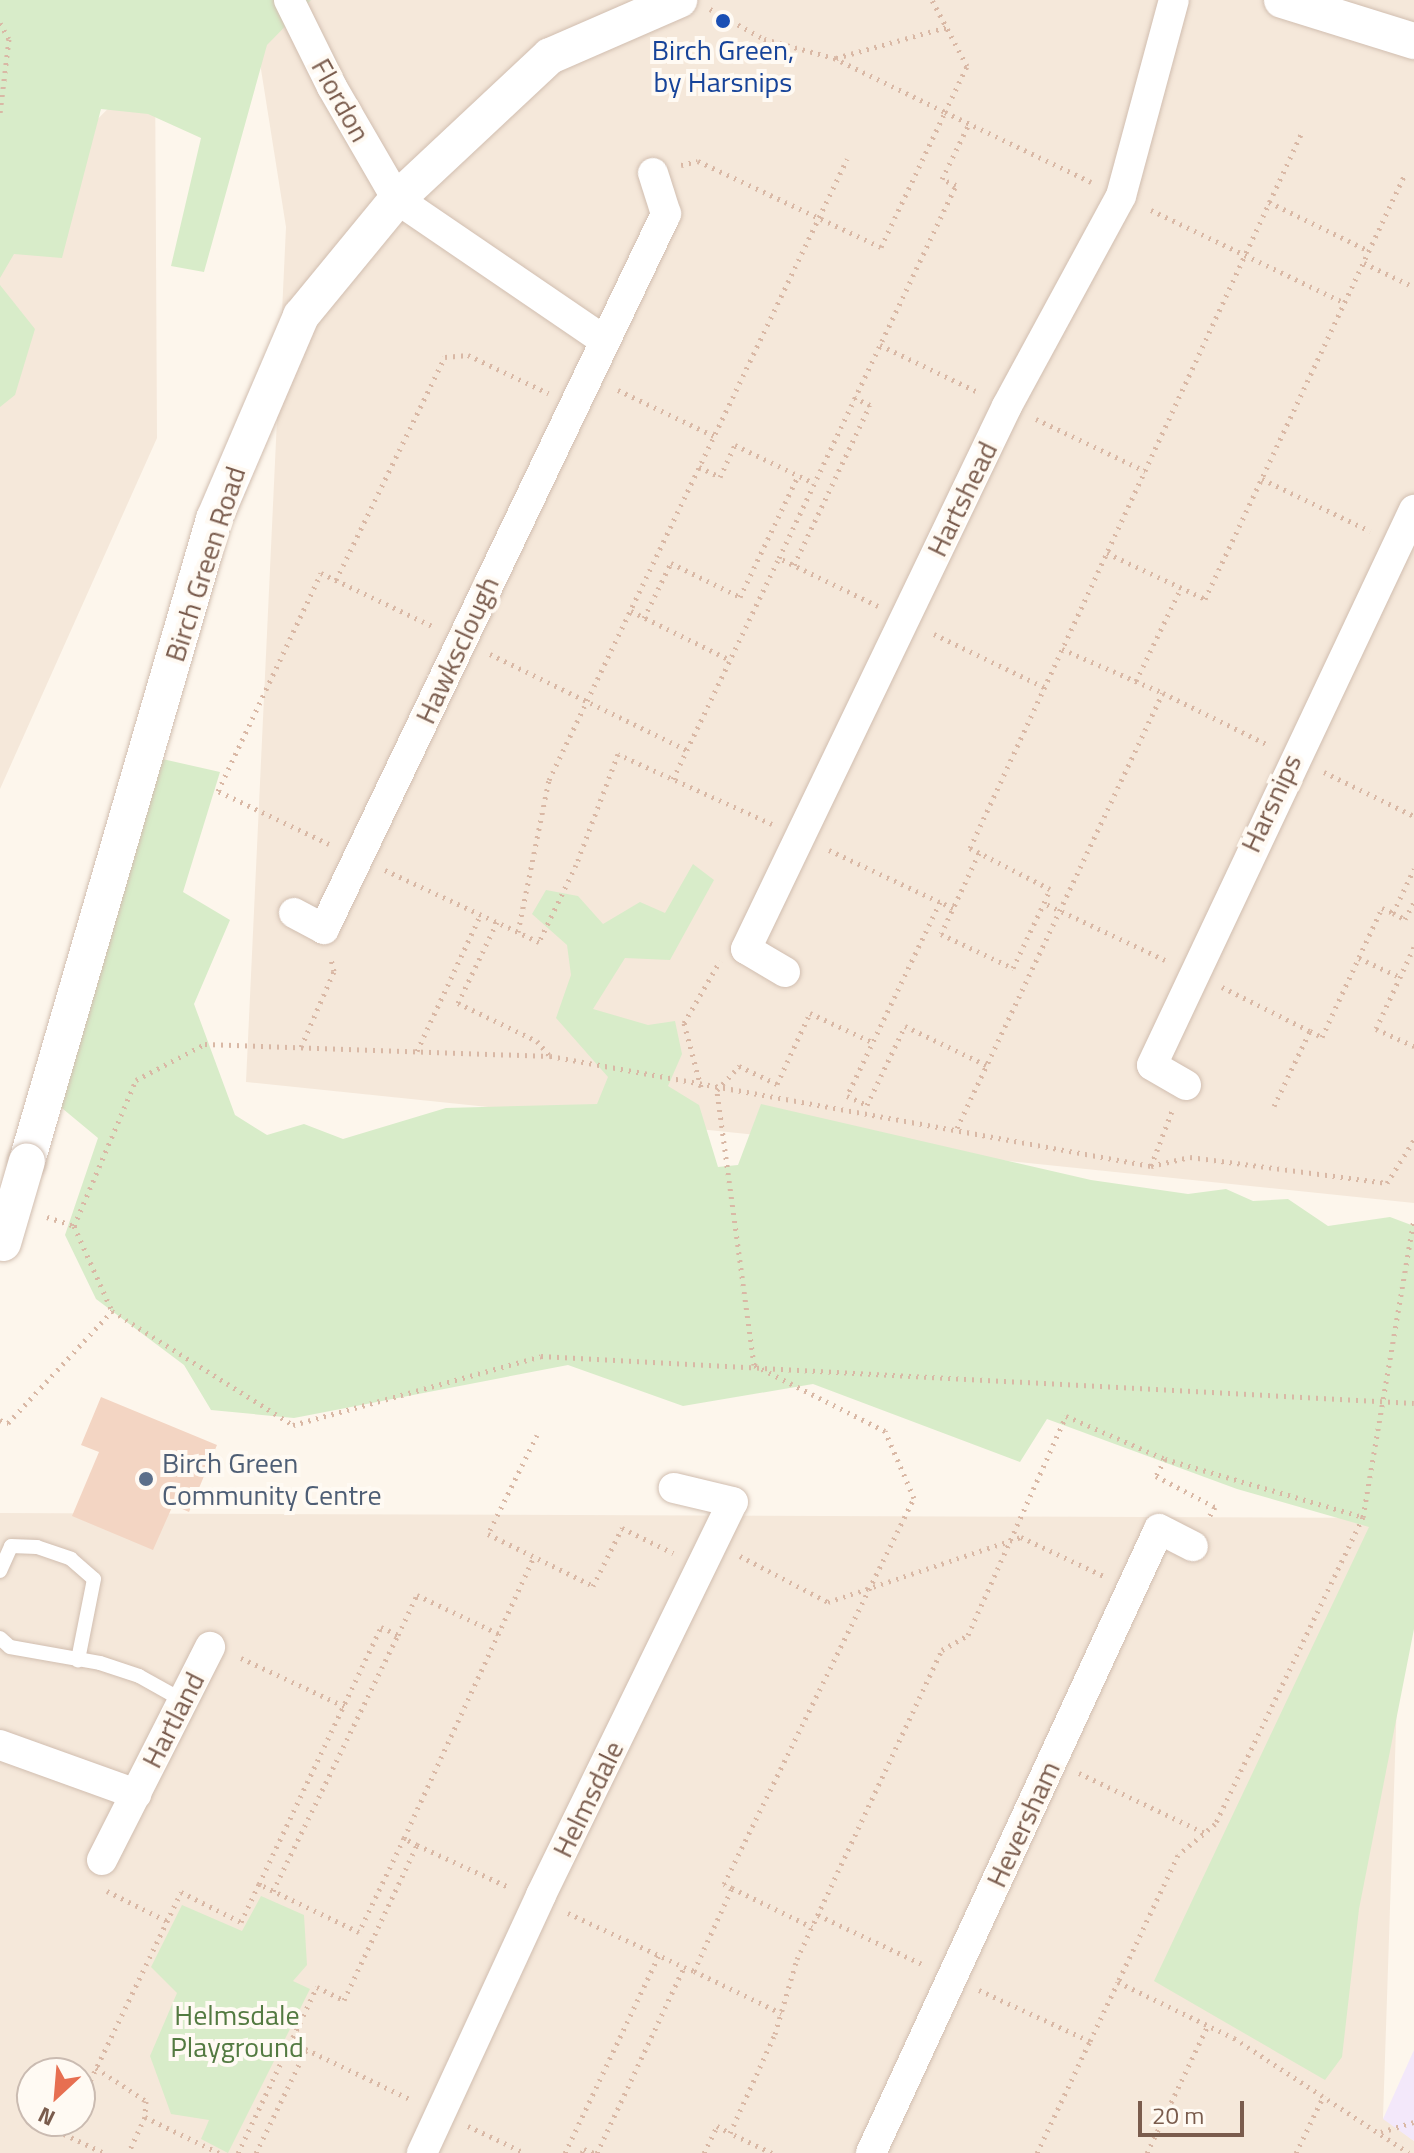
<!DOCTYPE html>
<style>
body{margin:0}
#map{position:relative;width:1414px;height:2153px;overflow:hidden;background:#fdf6ec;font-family:"Titillium Web",sans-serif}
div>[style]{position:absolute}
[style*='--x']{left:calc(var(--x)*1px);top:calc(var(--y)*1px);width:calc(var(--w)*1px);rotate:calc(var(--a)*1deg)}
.residential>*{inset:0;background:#f5e8da}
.education>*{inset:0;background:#f3e8fa}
.green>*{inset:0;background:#d8ecc9}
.building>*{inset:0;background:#f3d5c3}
.path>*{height:5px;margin-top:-2.5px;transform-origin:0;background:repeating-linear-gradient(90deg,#d9b8a5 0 2px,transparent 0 8px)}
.roads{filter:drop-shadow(0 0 2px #d1beb0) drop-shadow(0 0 2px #d1beb0)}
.service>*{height:14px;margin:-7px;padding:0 7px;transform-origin:7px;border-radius:7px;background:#fff}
.minor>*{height:30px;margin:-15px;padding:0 15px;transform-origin:15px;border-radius:15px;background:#fff}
.tertiary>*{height:36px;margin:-18px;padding:0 18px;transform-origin:18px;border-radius:18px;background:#fff}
.bridges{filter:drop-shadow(0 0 2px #d1beb0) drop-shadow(0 0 2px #d1beb0)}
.tertiary-bridge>*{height:36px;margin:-18px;padding:0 18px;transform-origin:18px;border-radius:18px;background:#fff}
.dots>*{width:22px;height:22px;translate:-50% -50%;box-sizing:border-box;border:4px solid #fffaf3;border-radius:50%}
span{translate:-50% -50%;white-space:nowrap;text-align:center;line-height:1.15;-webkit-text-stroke:8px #fffaf3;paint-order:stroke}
.transit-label{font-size:28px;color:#164399}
.street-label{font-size:28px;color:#7a5c4d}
.service-label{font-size:28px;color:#4e5e75}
.left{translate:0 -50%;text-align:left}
.park-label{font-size:28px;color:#537a41}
.north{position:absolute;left:16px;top:2057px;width:80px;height:80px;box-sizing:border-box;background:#fffaf3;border:2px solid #cabbb1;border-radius:50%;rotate:206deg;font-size:22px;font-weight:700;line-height:32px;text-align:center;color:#7a5c4d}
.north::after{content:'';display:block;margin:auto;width:28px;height:36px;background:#e76f51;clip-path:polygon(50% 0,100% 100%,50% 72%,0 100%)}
.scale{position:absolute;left:1138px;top:2101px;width:106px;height:36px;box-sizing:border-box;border:4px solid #7a5c4d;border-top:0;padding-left:10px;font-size:24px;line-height:28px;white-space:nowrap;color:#7a5c4d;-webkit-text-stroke:6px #fffaf3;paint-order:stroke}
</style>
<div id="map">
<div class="residential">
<div style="clip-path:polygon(250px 0,1414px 0,1414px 1203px,246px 1082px,286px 227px)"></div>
<div style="clip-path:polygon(155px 62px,157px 438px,0 789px,0 216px)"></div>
<div style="clip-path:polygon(evenodd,0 1513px,1403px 1518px,1383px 2118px,1414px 2141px,1414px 2153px,0 2153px,0 1513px,32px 2073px,80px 2073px,80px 2121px,32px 2121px,32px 2073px)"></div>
</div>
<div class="education">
<div style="clip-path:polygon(1414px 2050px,1414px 2141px,1383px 2119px)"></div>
</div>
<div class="green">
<div style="clip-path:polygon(0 0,311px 0,267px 45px,204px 272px,171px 266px,201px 138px,148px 114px,101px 109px,62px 258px,14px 254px,0 278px)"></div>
<div style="clip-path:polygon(0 285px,35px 329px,15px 395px,0 407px)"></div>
<div style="clip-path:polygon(158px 758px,220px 772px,183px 892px,230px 920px,194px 1004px,235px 1115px,267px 1135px,304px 1124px,343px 1139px,446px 1108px,597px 1104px,608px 1077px,556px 1018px,571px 975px,567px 945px,532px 914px,546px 890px,578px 896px,603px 924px,640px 902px,665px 913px,693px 864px,714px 880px,670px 960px,625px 958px,593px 1009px,648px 1025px,675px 1021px,682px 1054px,668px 1086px,699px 1105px,718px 1167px,738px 1165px,761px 1104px,1091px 1180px,1188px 1194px,1226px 1189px,1253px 1201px,1288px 1199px,1328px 1226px,1390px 1217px,1414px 1226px,1414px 1629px,1359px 1909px,1342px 2057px,1325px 2080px,1154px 1981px,1369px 1527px,1237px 1489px,1047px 1419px,1020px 1462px,813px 1384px,683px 1406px,568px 1365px,294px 1418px,211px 1410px,184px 1365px,96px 1299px,65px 1235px,98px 1138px,57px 1104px)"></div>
<div style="clip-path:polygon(261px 1896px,304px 1915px,307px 1965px,293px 1981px,310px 1989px,228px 2153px,201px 2139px,209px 2120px,171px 2114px,150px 2056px,177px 1993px,151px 1967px,182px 1905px,242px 1931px)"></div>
</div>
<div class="building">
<div style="clip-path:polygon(101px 1397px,217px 1445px,189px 1512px,173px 1505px,153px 1550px,72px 1516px,99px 1452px,81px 1445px)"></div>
</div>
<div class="path">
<div style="--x:710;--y:9;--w:62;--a:29.1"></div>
<div style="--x:764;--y:39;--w:73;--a:15.2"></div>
<div style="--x:834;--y:58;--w:123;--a:25.9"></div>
<div style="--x:945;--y:112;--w:51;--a:-64.4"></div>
<div style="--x:967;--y:66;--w:75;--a:-117.9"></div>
<div style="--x:0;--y:23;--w:18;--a:61"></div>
<div style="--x:9;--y:39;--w:75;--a:96.9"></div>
<div style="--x:836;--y:58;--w:115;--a:-15.6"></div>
<div style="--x:681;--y:165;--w:17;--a:-13"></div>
<div style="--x:698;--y:161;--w:202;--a:25.2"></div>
<div style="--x:881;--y:247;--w:149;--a:-64.6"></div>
<div style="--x:945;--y:112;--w:162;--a:25.6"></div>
<div style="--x:1269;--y:202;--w:111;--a:26.1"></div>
<div style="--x:1151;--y:210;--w:215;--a:25.6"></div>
<div style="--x:1364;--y:263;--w:55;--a:25.6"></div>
<div style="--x:880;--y:345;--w:111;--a:25.6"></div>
<div style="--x:618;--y:390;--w:106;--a:25.6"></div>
<div style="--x:1036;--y:419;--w:121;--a:25.5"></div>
<div style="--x:699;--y:467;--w:23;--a:25"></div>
<div style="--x:720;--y:477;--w:35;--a:-65"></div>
<div style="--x:735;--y:445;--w:88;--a:25.7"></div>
<div style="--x:1262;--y:479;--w:120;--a:25.7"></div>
<div style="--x:1107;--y:553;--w:108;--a:25.1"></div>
<div style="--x:1205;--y:599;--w:467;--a:-64.8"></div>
<div style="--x:794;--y:565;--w:177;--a:-64.6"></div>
<div style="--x:870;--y:405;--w:17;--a:-155"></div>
<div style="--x:336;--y:580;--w:248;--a:-64"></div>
<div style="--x:445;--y:357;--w:23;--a:-5"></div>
<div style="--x:468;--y:355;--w:89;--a:25.4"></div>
<div style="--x:878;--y:606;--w:110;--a:-154.1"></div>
<div style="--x:779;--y:558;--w:413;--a:-64.6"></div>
<div style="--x:956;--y:185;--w:15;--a:-157"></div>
<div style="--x:942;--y:179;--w:61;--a:-63.9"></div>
<div style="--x:631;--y:611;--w:110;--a:26.3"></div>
<div style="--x:644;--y:618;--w:61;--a:-63.9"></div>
<div style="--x:671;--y:563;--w:77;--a:26.2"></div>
<div style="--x:740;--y:597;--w:134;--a:-64.4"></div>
<div style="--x:934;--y:634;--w:122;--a:25.7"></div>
<div style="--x:1062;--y:649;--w:110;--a:23.5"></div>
<div style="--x:490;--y:654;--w:219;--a:26"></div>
<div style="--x:1136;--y:681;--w:103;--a:-64.2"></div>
<div style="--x:1324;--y:772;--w:100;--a:26.1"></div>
<div style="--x:673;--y:779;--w:245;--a:-64.4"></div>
<div style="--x:772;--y:824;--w:169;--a:-155.6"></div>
<div style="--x:618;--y:754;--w:119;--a:110.7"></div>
<div style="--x:576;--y:865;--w:85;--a:115.7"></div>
<div style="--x:539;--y:942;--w:23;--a:-155"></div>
<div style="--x:518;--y:932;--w:155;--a:-78.5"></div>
<div style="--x:549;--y:780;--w:689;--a:-64.36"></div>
<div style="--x:329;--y:844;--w:123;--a:-154.5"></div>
<div style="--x:218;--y:791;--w:241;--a:-64.7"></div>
<div style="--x:321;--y:573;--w:125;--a:25.5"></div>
<div style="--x:829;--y:850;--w:123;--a:25.1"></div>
<div style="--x:979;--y:853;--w:89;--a:115.1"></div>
<div style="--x:941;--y:934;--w:80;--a:25.3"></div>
<div style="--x:1013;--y:968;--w:72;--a:-64.5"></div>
<div style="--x:385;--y:870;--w:147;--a:25"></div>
<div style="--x:953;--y:908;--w:14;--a:-155"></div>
<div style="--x:940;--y:902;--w:215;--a:115.6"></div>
<div style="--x:847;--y:1096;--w:22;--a:24"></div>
<div style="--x:867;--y:1105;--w:88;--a:-64.3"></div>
<div style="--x:905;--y:1026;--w:90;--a:25.7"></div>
<div style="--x:1393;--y:913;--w:13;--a:27"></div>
<div style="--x:1405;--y:919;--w:19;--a:-62"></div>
<div style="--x:497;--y:922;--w:90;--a:115.7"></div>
<div style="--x:458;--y:1003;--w:88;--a:25.7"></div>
<div style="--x:537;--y:1041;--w:18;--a:49"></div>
<div style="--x:1414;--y:947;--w:90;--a:114.9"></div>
<div style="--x:1376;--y:1029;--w:42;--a:24.1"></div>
<div style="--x:1359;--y:958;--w:45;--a:24.9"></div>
<div style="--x:1165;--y:960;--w:134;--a:-154.8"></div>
<div style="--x:1044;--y:903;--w:15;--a:-67"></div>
<div style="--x:1050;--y:889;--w:90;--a:-152.9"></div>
<div style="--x:970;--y:848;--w:789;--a:-65.12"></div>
<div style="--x:1222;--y:987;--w:98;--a:26.6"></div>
<div style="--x:301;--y:1047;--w:83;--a:-66.5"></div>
<div style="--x:334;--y:971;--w:12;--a:-104"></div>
<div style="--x:417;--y:1051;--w:151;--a:-65"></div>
<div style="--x:701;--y:1087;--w:66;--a:-104.9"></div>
<div style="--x:684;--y:1023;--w:72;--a:-59.9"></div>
<div style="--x:1274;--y:1106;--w:83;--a:-64.4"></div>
<div style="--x:1310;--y:1031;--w:13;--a:27"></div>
<div style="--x:1322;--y:1037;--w:142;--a:-65.1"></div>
<div style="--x:1382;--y:908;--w:12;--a:24"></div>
<div style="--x:1393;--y:913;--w:49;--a:-64.5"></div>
<div style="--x:957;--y:1128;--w:481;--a:-64.7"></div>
<div style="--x:1163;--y:693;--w:117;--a:26.3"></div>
<div style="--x:1151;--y:1166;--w:59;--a:-69.1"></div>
<div style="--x:47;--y:1217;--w:28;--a:18"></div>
<div style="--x:74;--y:1226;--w:93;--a:65.9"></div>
<div style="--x:112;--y:1311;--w:214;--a:32.2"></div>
<div style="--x:293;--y:1425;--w:257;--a:-15.5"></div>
<div style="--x:541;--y:1356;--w:874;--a:3.08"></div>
<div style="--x:74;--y:1226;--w:159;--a:-67"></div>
<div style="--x:136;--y:1080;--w:78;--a:-27.6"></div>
<div style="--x:205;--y:1044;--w:345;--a:2"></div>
<div style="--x:550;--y:1056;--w:611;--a:10.37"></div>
<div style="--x:1151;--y:1166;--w:40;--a:-13"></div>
<div style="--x:1190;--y:1157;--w:199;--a:7.5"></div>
<div style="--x:1387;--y:1183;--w:51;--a:-57.9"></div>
<div style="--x:0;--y:1420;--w:9;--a:21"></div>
<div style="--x:8;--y:1423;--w:153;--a:-47.1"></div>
<div style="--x:537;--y:1435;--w:110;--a:116.3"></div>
<div style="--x:488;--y:1534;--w:117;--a:26.3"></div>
<div style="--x:593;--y:1586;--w:65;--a:-63.4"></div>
<div style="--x:622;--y:1528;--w:57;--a:26.1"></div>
<div style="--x:1165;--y:1459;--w:19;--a:118"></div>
<div style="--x:1156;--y:1476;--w:67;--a:27.7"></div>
<div style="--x:1215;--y:1507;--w:12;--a:121"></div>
<div style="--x:1363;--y:1517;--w:303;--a:-80.3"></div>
<div style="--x:740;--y:1556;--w:99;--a:27.6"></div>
<div style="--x:828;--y:1602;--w:204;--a:-18.6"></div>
<div style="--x:1021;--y:1537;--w:92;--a:25.2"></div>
<div style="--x:241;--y:1658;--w:114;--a:25"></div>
<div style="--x:1079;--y:1773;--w:140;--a:25.5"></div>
<div style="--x:404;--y:1838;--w:104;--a:115.6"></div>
<div style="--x:359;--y:1932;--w:111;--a:-154.4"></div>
<div style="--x:259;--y:1884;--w:284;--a:-64.6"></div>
<div style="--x:381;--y:1627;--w:19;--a:25"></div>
<div style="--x:398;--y:1635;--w:44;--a:-64.6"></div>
<div style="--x:417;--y:1595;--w:91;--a:25.4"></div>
<div style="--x:417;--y:1845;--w:103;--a:24.6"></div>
<div style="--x:732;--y:1888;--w:89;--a:26"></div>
<div style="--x:107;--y:1891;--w:67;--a:26.6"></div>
<div style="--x:273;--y:1891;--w:285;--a:-64"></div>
<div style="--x:568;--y:1913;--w:128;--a:25"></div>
<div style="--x:818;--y:1915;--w:115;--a:25.2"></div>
<div style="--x:694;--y:1971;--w:97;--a:25.8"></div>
<div style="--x:979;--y:1990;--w:122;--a:24.7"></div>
<div style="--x:1090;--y:2041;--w:65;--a:-64.6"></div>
<div style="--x:1118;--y:1982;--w:129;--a:25.8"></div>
<div style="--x:1234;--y:2038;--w:209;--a:33.3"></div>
<div style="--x:291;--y:2042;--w:134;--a:25.6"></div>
<div style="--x:96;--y:2068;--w:60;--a:33.4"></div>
<div style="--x:146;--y:2101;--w:16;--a:94"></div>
<div style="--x:145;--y:2117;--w:40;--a:115"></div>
<div style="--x:80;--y:2102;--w:233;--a:-64.3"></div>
<div style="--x:181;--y:1892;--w:67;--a:26.6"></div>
<div style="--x:241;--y:1922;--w:42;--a:-64.7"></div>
<div style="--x:145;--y:2117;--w:82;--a:25.9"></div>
<div style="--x:71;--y:2121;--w:15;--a:118"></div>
<div style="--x:64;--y:2134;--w:44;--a:25.4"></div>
<div style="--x:468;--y:2126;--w:63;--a:25.3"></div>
<div style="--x:1381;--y:2132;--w:34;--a:-17"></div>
<div style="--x:238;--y:2153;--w:184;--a:-64.6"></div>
<div style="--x:317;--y:1987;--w:30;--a:26"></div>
<div style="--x:344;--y:2000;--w:171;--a:-64.8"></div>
<div style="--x:417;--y:1845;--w:15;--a:-152"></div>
<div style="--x:404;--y:1838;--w:310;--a:-65.2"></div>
<div style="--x:256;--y:2153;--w:114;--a:-64.1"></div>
<div style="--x:565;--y:2153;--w:219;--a:-64.6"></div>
<div style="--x:582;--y:2153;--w:4;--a:-63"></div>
<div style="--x:584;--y:2149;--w:11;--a:22"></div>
<div style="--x:597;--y:2153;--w:205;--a:-64.9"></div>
<div style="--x:684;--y:1967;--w:11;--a:22"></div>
<div style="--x:694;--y:1971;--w:91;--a:-65.4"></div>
<div style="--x:732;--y:1888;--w:9;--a:-153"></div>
<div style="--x:724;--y:1884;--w:430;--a:-63.8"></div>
<div style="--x:914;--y:1498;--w:73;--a:-113.4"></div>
<div style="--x:885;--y:1431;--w:147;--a:-153.3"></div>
<div style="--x:754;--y:1365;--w:277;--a:-97.7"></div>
<div style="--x:717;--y:1090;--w:33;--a:-47"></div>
<div style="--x:739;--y:1066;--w:42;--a:25.3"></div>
<div style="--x:777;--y:1084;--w:78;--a:-65.1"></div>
<div style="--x:810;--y:1013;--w:68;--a:25.1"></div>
<div style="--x:704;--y:2153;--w:30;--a:-64"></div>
<div style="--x:717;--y:2126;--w:15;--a:28"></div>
<div style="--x:772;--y:2153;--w:47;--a:-154.5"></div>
<div style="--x:730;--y:2133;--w:109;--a:-65.6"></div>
<div style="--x:775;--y:2034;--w:78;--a:-73.7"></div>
<div style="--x:797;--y:1959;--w:341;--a:-64.9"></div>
<div style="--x:942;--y:1650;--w:30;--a:-30"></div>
<div style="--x:968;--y:1635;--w:240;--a:-65.9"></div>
<div style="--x:1066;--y:1416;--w:108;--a:23.5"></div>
<div style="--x:1165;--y:1459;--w:206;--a:16.3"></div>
<div style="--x:1363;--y:1517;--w:341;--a:115.7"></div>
<div style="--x:1215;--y:1824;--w:48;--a:140"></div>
<div style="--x:1178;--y:1855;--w:140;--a:115.3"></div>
<div style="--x:1037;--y:2153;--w:124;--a:-64.7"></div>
<div style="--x:1147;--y:2153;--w:142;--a:-64.5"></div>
<div style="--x:1296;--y:2153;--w:64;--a:-64.2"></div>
</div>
<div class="roads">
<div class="service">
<div style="--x:0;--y:1571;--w:27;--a:-66"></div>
<div style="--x:11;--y:1546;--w:26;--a:2"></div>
<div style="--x:37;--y:1547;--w:36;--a:19"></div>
<div style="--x:71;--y:1559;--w:30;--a:41"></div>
<div style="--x:94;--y:1579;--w:83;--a:101.2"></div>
<div style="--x:0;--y:1638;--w:13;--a:42"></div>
<div style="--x:10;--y:1647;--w:91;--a:10.1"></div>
<div style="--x:100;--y:1663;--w:41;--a:18.4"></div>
<div style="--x:139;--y:1676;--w:49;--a:29.2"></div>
</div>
<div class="minor">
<div style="--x:289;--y:0;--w:97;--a:63.7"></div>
<div style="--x:332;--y:87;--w:129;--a:59.9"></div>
<div style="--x:397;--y:199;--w:250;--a:34.3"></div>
<div style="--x:294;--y:913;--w:34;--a:28"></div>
<div style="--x:324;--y:929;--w:793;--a:-64.44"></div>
<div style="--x:666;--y:214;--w:43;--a:-107.6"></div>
<div style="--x:785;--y:972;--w:45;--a:-149.5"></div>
<div style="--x:746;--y:949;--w:602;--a:-64.33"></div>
<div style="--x:1007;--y:406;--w:239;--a:-61.5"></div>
<div style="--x:1121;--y:196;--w:203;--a:-74.9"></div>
<div style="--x:1186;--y:1085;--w:39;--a:-150"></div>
<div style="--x:1152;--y:1065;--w:614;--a:-64.73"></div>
<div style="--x:0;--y:1745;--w:145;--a:19.8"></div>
<div style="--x:102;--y:1860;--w:239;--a:-63.1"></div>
<div style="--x:422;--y:2153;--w:284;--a:-65.2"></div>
<div style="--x:541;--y:1895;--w:437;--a:-64"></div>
<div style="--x:733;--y:1502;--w:61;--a:-166.7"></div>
<div style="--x:871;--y:2153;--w:687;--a:-65.22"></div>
<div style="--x:1159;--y:1529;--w:38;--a:27"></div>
</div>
<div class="tertiary">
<div style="--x:1282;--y:0;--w:138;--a:17.3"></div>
<div style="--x:27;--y:1161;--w:669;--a:-73.76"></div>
<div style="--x:214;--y:519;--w:221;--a:-66.8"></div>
<div style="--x:301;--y:316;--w:151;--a:-50.6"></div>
<div style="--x:397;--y:199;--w:209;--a:-43.1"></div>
<div style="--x:550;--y:56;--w:141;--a:-23.5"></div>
</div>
</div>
<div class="bridges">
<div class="tertiary-bridge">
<div style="--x:3;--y:1243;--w:85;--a:-73.7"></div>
</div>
</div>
<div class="dots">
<div style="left:723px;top:21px;background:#1a4fb4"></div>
<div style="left:146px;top:1479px;background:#5c6f8a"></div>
</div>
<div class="transit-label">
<span style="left:723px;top:66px">Birch Green,<br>by Harsnips</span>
</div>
<div class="street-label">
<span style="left:341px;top:100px;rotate:61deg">Flordon</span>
<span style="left:962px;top:499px;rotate:-64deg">Hartshead</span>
<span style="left:205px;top:564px;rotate:-72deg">Birch Green Road</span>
<span style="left:457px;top:650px;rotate:-65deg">Hawksclough</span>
<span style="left:1271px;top:803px;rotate:-65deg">Harsnips</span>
<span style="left:173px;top:1720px;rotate:-63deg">Hartland</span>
<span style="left:588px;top:1799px;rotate:-64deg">Helmsdale</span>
<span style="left:1023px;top:1824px;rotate:-65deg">Heversham</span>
</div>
<div class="service-label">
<span class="left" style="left:162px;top:1479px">Birch Green<br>Community Centre</span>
</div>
<div class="park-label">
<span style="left:237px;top:2031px">Helmsdale<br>Playground</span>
</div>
<div class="north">N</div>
<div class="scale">20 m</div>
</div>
